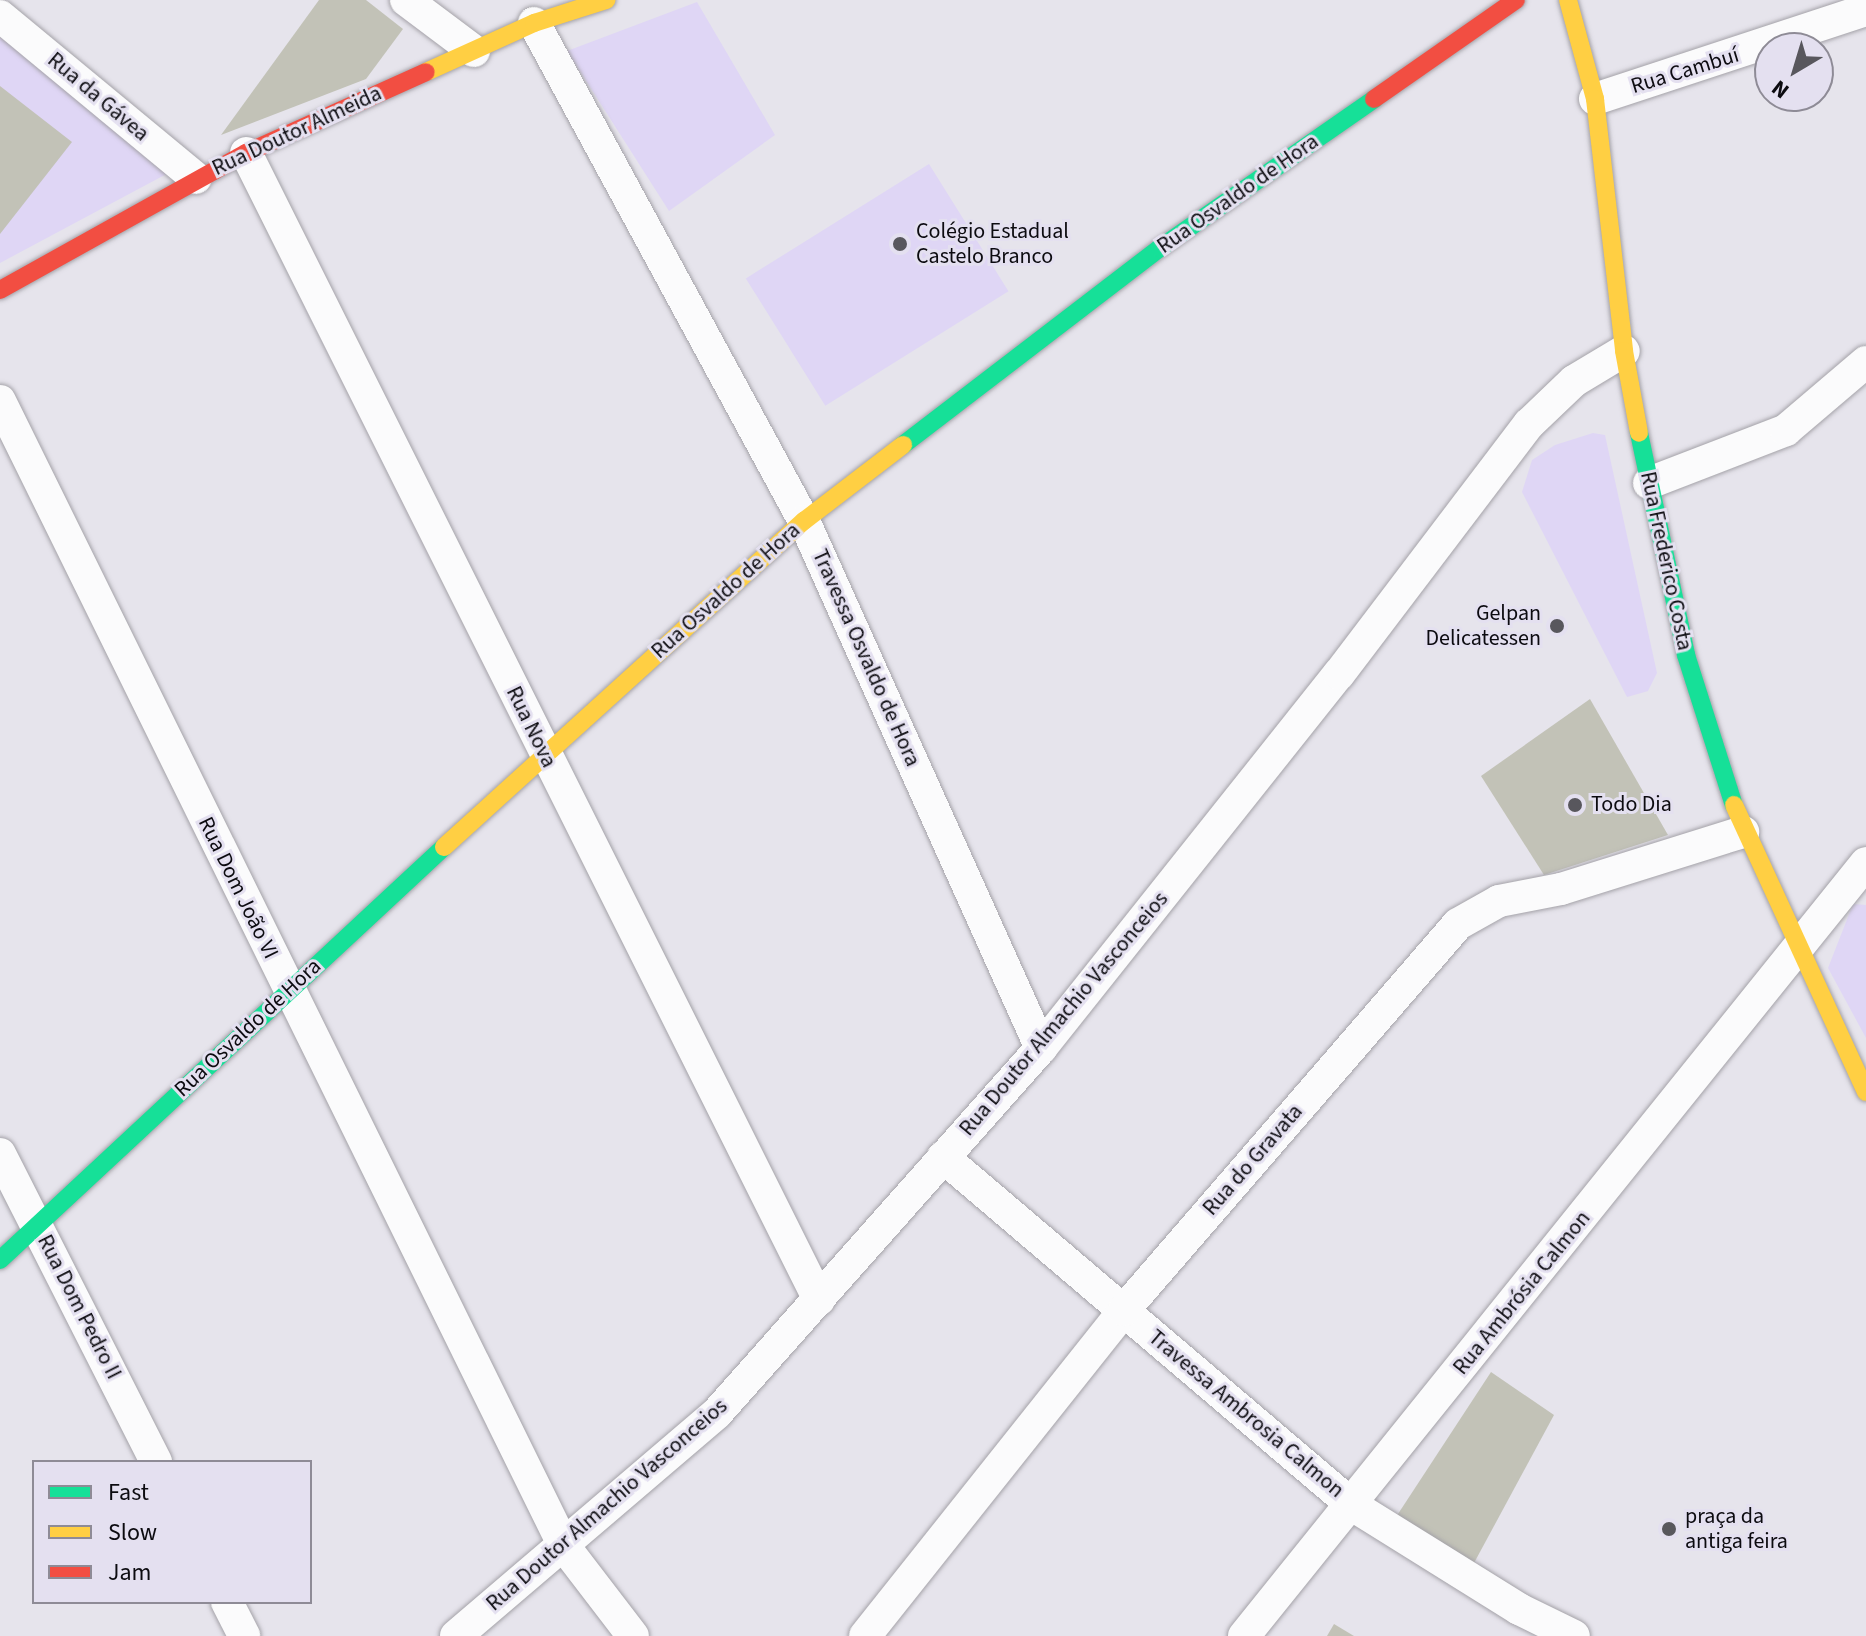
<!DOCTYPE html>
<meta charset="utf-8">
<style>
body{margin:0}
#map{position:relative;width:1866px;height:1636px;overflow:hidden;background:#e6e4ec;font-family:"Source Sans 3",sans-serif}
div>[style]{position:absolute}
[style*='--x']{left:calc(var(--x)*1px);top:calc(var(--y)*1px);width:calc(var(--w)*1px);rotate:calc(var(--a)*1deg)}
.green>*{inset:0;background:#dfd6f5;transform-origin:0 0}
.building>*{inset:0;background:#c2c2b7}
.roads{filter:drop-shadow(0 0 2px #a4a2a8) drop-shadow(0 0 2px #a4a2a8)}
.street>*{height:32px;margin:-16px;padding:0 16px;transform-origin:16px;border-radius:16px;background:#fbfbfc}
.fast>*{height:18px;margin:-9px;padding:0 9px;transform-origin:9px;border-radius:9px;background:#16e098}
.slow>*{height:18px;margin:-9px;padding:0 9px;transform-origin:9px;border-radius:9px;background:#ffcf43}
.jam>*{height:18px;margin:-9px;padding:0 9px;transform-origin:9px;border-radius:9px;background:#f24e42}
.dots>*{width:22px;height:22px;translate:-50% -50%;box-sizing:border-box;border:4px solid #e4e0f0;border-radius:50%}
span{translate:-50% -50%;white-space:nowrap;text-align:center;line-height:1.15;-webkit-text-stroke:6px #e4e0f0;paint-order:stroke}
.street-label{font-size:22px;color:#0c0b10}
.poi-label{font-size:22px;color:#0c0b10}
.left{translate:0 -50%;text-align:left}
.right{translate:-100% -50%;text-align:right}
.legend{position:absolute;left:32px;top:1460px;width:280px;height:144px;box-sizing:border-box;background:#e4e0f0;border:2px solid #8e8b96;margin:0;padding:10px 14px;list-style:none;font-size:24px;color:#0c0b10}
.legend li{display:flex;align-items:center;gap:16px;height:40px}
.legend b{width:40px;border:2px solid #8e8b96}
.north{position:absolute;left:1754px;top:32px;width:80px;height:80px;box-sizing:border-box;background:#e4e0f0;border:2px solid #8e8b96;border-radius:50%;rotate:218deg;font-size:22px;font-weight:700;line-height:32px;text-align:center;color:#0c0b10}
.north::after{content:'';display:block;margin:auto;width:28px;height:36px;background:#58575d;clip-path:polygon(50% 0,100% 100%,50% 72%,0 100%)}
</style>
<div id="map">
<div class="green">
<div style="clip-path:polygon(697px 2px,775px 135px,669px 211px,567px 51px)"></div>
<div style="clip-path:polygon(0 37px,174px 170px,0 263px)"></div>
<div style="left:929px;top:164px;width:150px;height:216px;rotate:58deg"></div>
<div style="clip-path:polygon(1593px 433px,1605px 435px,1657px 673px,1648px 691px,1627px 697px,1522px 492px,1532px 460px,1555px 445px)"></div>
<div style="clip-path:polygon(1853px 904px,1866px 905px,1866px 1038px,1828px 968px)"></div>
</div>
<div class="building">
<div style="clip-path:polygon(319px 0,366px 0,403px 29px,366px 79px,221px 135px)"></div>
<div style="clip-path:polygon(0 86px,72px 142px,0 234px)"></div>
<div style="clip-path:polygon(1590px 699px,1668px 835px,1544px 875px,1481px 776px)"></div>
<div style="clip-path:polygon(1491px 1372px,1554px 1415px,1474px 1563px,1396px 1517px)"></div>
<div style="clip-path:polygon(1334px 1624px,1354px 1636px,1327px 1636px)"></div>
</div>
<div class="roads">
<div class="street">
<div style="--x:406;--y:0;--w:85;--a:36.9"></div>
<div style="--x:0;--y:16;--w:254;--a:39.6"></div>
<div style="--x:534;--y:23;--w:566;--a:61.53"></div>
<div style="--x:804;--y:521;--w:578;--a:65.79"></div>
<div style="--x:1595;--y:99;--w:285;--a:-18.2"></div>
<div style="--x:246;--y:153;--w:1282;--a:63.45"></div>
<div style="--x:0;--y:401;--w:1276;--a:63.78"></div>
<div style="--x:564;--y:1546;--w:113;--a:52.5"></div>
<div style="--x:1649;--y:483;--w:147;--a:-21.1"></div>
<div style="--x:1786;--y:430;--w:105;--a:-40.4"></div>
<div style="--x:0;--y:1154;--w:345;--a:63.1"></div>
<div style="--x:943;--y:1157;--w:537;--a:40.39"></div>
<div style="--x:1352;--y:1505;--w:197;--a:31.9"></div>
<div style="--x:1519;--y:1609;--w:61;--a:26.1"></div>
<div style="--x:227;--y:1602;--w:38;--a:63"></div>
<div style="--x:456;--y:1636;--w:343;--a:-40.5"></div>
<div style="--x:717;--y:1413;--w:488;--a:-48.4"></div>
<div style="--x:1041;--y:1048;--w:478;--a:-51.5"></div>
<div style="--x:1339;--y:674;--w:314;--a:-52.8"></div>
<div style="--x:1529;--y:424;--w:62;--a:-43.7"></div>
<div style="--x:1574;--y:381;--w:58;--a:-31"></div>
<div style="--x:865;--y:1636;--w:416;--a:-51.5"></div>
<div style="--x:1124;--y:1310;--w:510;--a:-49.13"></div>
<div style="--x:1458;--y:924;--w:47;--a:-29.3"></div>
<div style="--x:1499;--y:901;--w:63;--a:-11"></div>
<div style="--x:1561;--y:889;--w:191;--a:-17.4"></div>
<div style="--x:1244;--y:1636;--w:992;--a:-51.18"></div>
</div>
<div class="fast">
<div style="--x:1639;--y:433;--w:227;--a:78"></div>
<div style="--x:1686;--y:655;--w:157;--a:72.3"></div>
<div style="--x:903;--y:445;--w:324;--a:-37.5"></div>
<div style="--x:1160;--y:248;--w:261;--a:-34.8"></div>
<div style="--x:0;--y:1260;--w:606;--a:-42.93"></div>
</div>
<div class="slow">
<div style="--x:1568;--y:0;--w:103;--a:74.7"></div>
<div style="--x:1595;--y:99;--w:254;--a:83.4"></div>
<div style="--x:1624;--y:351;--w:83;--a:79.6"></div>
<div style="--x:426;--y:72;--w:119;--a:-24.4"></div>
<div style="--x:534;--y:23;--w:76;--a:-17.7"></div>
<div style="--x:1734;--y:805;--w:316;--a:65.3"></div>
<div style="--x:444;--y:847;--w:486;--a:-42.2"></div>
<div style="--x:804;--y:521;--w:125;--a:-37.5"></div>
</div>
<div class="jam">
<div style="--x:1374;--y:99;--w:173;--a:-34.9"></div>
<div style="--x:0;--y:290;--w:282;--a:-29.1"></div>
<div style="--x:246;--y:153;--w:197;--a:-24.2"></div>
</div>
</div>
<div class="dots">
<div style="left:900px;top:244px;background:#58575d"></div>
<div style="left:1557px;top:626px;background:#58575d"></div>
<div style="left:1575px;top:805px;background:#58575d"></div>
<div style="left:1669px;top:1529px;background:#58575d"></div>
</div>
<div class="street-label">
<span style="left:1685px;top:71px;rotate:-17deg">Rua Cambuí</span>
<span style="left:98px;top:97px;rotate:40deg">Rua da Gávea</span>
<span style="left:297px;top:131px;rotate:-25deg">Rua Doutor Almeida</span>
<span style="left:1238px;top:194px;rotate:-35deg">Rua Osvaldo de Hora</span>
<span style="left:1666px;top:561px;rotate:78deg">Rua Frederico Costa</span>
<span style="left:726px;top:591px;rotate:-42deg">Rua Osvaldo de Hora</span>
<span style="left:866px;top:658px;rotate:66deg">Travessa Osvaldo de Hora</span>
<span style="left:531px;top:727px;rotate:64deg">Rua Nova</span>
<span style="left:238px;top:888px;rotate:64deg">Rua Dom João VI</span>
<span style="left:1064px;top:1014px;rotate:-50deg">Rua Doutor Almachio Vasconceios</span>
<span style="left:248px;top:1028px;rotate:-43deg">Rua Osvaldo de Hora</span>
<span style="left:1253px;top:1160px;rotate:-49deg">Rua do Gravata</span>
<span style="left:1522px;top:1293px;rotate:-51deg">Rua Ambrósia Calmon</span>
<span style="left:79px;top:1307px;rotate:63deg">Rua Dom Pedro II</span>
<span style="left:1246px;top:1414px;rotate:40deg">Travessa Ambrosia Calmon</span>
<span style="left:607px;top:1505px;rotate:-41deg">Rua Doutor Almachio Vasconceios</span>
</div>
<div class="poi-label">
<span class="left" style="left:916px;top:244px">Colégio Estadual<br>Castelo Branco</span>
<span class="right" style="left:1541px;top:626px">Gelpan<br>Delicatessen</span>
<span class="left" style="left:1591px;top:805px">Todo Dia</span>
<span class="left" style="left:1685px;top:1529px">praça da<br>antiga feira</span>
</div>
<ul class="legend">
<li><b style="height:10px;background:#16e098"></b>Fast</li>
<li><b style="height:10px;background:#ffcf43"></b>Slow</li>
<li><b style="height:10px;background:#f24e42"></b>Jam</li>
</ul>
<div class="north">N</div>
</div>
